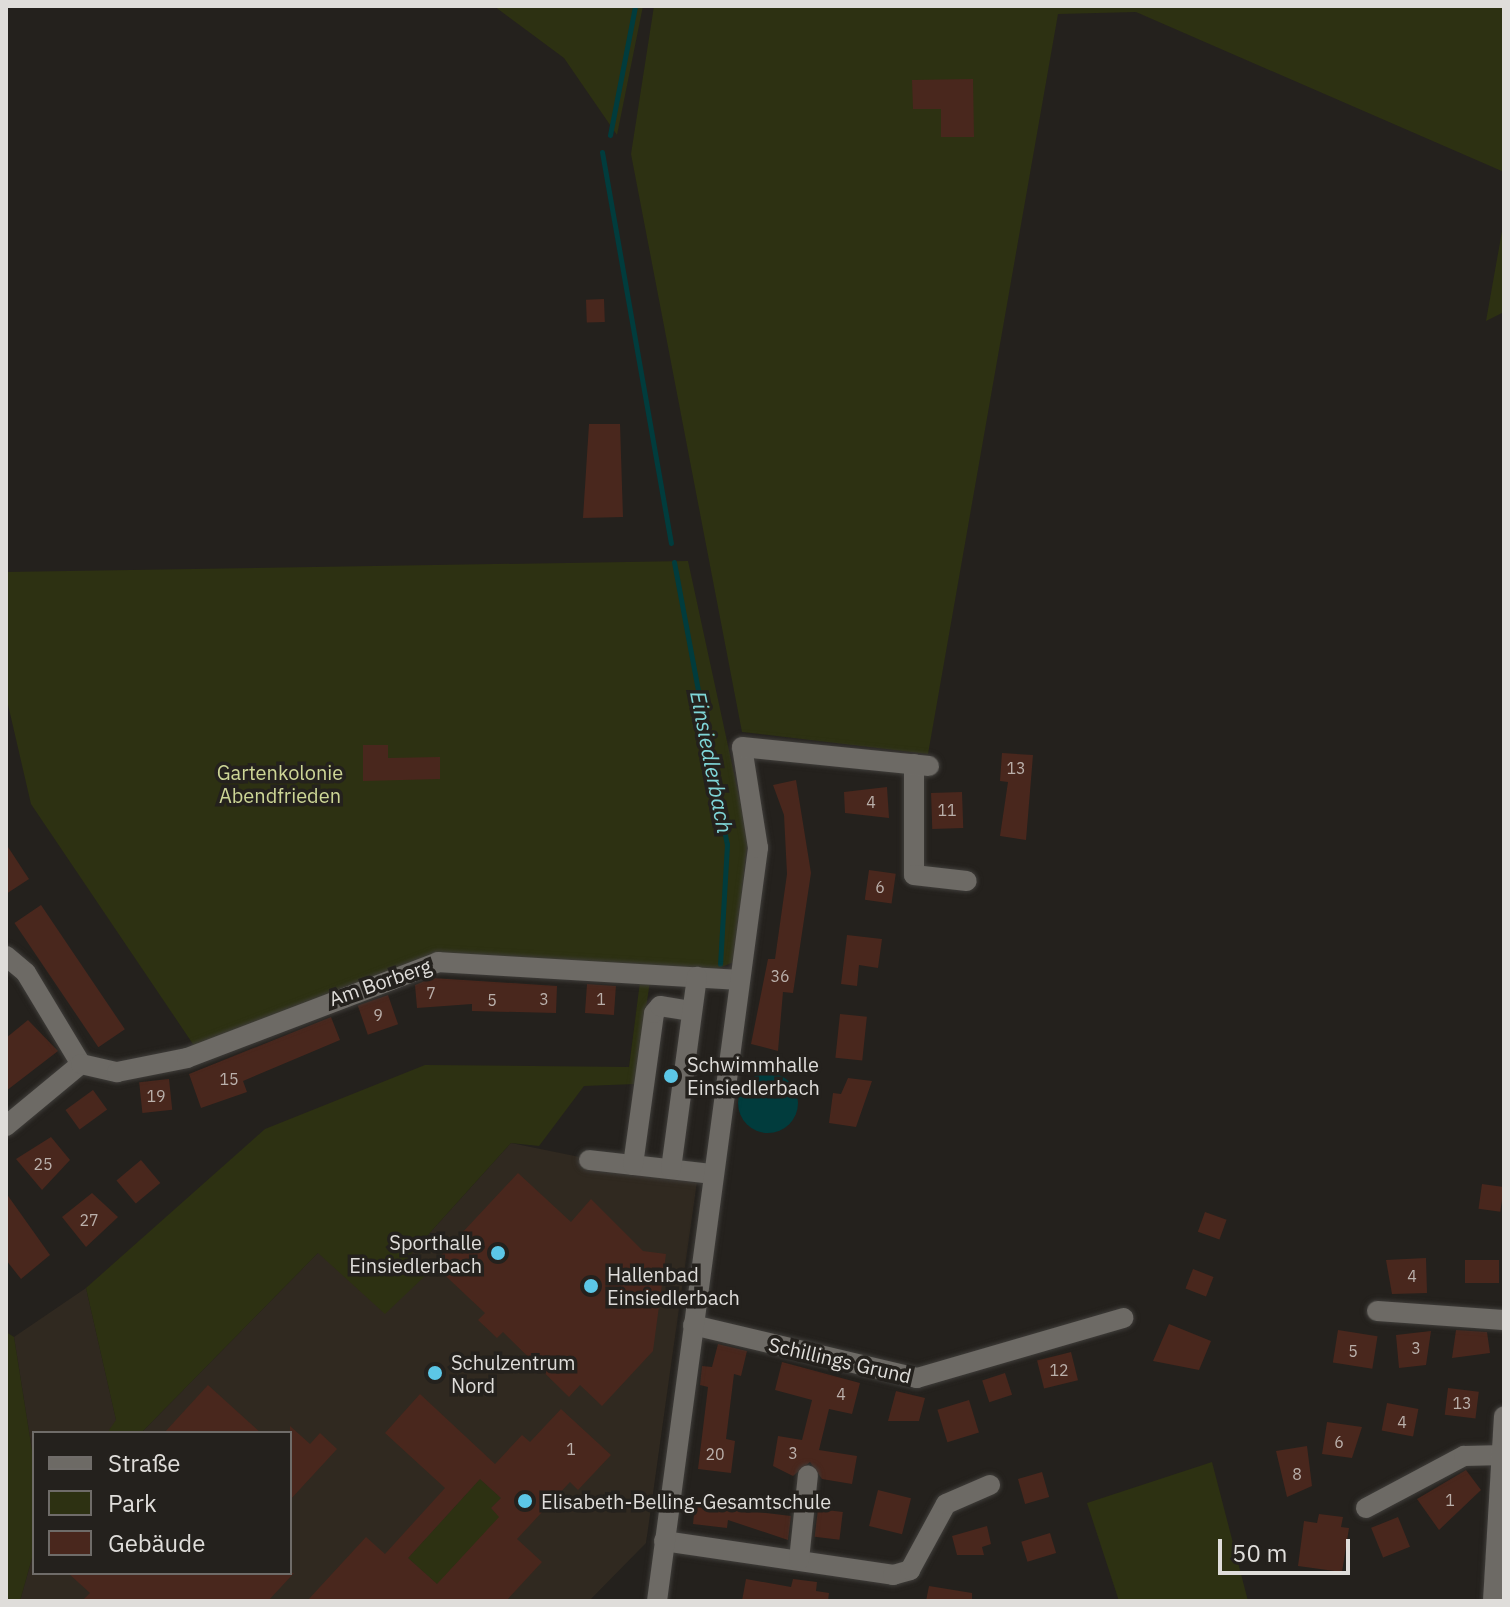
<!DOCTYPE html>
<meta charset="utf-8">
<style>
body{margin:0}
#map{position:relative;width:1510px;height:1607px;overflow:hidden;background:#24211d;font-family:"IBM Plex Sans",sans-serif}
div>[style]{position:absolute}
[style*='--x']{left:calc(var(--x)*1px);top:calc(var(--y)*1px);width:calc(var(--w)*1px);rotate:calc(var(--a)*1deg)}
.built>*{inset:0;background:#302920}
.green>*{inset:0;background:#2d3112}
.water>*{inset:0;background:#013c3d}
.round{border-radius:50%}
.stream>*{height:5px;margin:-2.5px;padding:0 2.5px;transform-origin:2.5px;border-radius:2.5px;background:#013c3d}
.building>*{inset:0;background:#49271d;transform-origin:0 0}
.roads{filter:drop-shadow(0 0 2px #3f3d3a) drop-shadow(0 0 2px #3f3d3a)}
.minor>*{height:20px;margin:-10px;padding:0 10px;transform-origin:10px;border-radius:10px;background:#6d6a65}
.dots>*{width:22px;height:22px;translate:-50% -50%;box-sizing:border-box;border:4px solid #24211d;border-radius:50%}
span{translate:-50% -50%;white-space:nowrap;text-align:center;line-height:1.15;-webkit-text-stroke:7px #24211d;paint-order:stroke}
.number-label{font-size:16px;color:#bab0ab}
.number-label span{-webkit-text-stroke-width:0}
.park-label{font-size:20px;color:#cdd696}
.street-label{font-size:20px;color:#dfddda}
.poi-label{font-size:20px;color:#dfddda}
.left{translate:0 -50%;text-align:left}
.right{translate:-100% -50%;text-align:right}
.water-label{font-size:22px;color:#7fd6d8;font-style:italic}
.frame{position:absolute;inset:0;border:8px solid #dfddda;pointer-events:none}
.legend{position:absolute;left:32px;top:1431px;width:260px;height:144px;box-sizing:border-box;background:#24211d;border:2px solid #6f6c69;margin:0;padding:10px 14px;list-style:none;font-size:24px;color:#dfddda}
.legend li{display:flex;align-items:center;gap:16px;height:40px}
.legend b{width:40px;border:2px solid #6f6c69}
.scale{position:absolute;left:1218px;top:1539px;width:132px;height:36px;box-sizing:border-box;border:4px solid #dfddda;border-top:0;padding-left:10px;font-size:24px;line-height:28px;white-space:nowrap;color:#dfddda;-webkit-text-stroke:6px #24211d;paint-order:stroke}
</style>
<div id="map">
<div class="built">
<div style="clip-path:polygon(511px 1143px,697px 1181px,646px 1543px,589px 1601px,20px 1601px,34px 1551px,34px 1573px,290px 1573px,290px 1433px,141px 1433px,318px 1253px,408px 1257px)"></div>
<div style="clip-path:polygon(86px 1288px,119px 1433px,34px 1433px,34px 1463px,14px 1337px)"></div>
</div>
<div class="green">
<div style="clip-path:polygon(494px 6px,643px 6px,617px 135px,564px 58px)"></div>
<div style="clip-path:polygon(654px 6px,1504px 6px,1504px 172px,1136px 12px,1058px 14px,928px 754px,742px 732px,631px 154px)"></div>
<div style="clip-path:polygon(1504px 220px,1504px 312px,1486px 321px)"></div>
<div style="clip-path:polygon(688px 561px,748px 838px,734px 962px,697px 977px,651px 974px,635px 1084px,584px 1086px,539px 1146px,511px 1143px,408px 1257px,426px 1275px,385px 1314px,318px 1253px,141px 1433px,107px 1433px,116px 1420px,86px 1288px,265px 1129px,425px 1065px,629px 1067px,641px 974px,437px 962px,199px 1053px,31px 804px,6px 696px,6px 572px)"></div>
<div style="clip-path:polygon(6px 1332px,14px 1337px,34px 1463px,34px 1551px,20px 1601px,6px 1601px)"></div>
<div style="clip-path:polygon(1212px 1462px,1248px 1601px,1119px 1601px,1087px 1503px)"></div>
<div style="clip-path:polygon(480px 1479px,501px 1498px,491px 1508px,497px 1514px,526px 1521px,437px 1584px,408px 1558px)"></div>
</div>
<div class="water">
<div class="round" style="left:738px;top:1073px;width:60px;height:60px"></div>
</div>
<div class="stream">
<div style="--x:610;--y:135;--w:131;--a:-79"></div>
<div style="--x:602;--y:152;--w:397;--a:80"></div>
<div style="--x:674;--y:562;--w:287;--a:79.4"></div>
<div style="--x:727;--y:844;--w:120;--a:93.3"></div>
</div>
<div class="building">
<div style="clip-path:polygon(973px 79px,974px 137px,941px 137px,941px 109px,913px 109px,912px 80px)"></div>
<div style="left:604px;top:299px;width:23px;height:18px;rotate:88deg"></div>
<div style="clip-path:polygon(589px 424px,620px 424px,623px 517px,583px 518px)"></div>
<div style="clip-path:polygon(363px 745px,388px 745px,388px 758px,440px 757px,440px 779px,363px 781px)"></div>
<div style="clip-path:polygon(1002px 753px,1033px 755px,1026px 840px,1000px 836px,1008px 782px,1000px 781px)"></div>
<div style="clip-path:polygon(796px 780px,811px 873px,793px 993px,783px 992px,778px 1051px,751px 1044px,768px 959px,775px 959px,787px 874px,784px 815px,773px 785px)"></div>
<div style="clip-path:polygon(887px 787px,889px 818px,845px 813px,844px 792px)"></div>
<div style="left:962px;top:792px;width:36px;height:31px;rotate:88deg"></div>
<div style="clip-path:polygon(6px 844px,29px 879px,6px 894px)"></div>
<div style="left:869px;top:870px;width:27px;height:30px;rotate:8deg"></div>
<div style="left:41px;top:905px;width:150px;height:32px;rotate:56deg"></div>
<div style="clip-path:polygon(847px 935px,882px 939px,878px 968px,859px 965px,857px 986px,841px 984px)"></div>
<div style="clip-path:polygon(432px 978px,557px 986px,556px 1013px,472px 1011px,472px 1004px,417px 1008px,415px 985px)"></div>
<div style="left:587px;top:984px;width:29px;height:29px;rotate:4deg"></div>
<div style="left:388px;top:995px;width:31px;height:32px;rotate:71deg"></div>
<div style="left:840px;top:1014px;width:27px;height:44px;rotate:6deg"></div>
<div style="clip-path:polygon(331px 1017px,340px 1040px,243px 1081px,247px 1092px,201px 1108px,189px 1074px)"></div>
<div style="clip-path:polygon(28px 1020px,58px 1051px,6px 1091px,6px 1038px)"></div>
<div style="clip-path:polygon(848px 1078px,872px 1081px,856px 1127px,829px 1123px,833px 1093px,841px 1094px)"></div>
<div style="left:169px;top:1079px;width:31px;height:30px;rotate:84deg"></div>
<div style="left:93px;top:1090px;width:24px;height:34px;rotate:54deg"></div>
<div style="clip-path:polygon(51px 1137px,70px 1160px,42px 1190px,16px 1159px)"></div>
<div style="left:141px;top:1160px;width:30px;height:32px;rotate:50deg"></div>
<div style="clip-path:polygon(518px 1173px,571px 1222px,591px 1199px,643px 1251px,666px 1254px,653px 1351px,602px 1406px,580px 1385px,569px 1397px,503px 1332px,497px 1338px,478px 1320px,485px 1313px,433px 1264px)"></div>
<div style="left:1482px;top:1184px;width:22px;height:25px;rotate:8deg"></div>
<div style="clip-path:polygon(6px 1193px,50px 1255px,21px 1279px,6px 1260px)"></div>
<div style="clip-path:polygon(92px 1193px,118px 1217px,86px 1247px,62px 1217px)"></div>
<div style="left:1205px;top:1212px;width:23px;height:21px;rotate:20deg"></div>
<div style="clip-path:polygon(1426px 1258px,1427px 1293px,1392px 1294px,1386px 1260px)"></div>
<div style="left:1465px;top:1260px;width:34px;height:23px"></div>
<div style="left:1193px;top:1269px;width:22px;height:21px;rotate:21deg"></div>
<div style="clip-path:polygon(1169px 1324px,1211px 1341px,1199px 1370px,1153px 1361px)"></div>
<div style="left:1338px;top:1330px;width:40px;height:33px;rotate:9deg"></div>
<div style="clip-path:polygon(1456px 1330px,1487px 1332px,1490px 1353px,1452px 1358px)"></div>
<div style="clip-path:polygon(1431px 1331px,1426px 1365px,1399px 1368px,1396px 1335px)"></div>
<div style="clip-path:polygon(718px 1344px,747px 1351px,741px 1376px,734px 1374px,726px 1439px,735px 1441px,731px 1473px,698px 1469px,708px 1387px,700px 1385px,702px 1366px,712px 1367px)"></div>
<div style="left:1071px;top:1352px;width:29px;height:35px;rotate:76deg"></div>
<div style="clip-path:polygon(782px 1362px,860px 1383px,852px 1414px,829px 1409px,819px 1450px,857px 1456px,852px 1484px,822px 1479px,810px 1462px,793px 1476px,773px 1466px,778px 1436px,802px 1440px,812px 1400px,775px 1390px)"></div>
<div style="left:1005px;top:1373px;width:23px;height:24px;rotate:72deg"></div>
<div style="clip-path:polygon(208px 1385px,261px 1433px,164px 1433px)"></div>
<div style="left:1448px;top:1388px;width:31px;height:27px;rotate:7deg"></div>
<div style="clip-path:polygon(896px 1391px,925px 1398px,919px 1421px,888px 1421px)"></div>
<div style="clip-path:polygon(evenodd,420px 1394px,495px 1464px,522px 1435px,530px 1442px,561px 1409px,611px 1455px,578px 1490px,570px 1482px,517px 1539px,542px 1562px,506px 1601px,307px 1601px,366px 1537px,385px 1554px,445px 1488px,385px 1433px,420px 1394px,480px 1479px,501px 1498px,491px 1508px,499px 1517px,437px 1584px,408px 1558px,480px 1479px)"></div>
<div style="left:969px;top:1400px;width:34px;height:33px;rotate:73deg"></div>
<div style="left:1387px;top:1403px;width:32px;height:28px;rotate:11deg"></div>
<div style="clip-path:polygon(1327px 1422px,1362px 1427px,1352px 1458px,1322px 1454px)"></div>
<div style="clip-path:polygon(290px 1426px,310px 1444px,320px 1433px,337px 1449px,290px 1500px)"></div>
<div style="clip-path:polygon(1307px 1446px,1312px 1486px,1287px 1497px,1276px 1451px)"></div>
<div style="clip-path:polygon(1466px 1470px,1481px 1490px,1439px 1530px,1417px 1499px)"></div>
<div style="left:1042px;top:1472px;width:26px;height:25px;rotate:74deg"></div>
<div style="left:878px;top:1490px;width:34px;height:37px;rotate:14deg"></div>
<div style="clip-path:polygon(695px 1504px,791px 1516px,788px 1540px,728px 1520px,727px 1528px,693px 1524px)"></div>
<div style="left:818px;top:1509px;width:25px;height:28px;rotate:7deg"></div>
<div style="clip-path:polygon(1319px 1514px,1343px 1517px,1341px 1527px,1349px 1528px,1342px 1572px,1298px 1566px,1304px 1521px,1317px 1523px)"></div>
<div style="left:1398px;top:1517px;width:32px;height:29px;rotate:68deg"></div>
<div style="clip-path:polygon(987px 1526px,991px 1544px,982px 1547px,984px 1555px,957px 1555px,952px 1536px)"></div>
<div style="left:1050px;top:1533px;width:21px;height:30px;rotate:73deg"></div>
<div style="clip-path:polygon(68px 1573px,294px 1573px,268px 1601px,82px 1601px,90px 1593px)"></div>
<div style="clip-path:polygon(746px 1579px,791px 1587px,793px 1579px,817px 1582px,816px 1591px,829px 1593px,828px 1601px,742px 1601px)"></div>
<div style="clip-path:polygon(929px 1586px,972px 1593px,972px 1601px,926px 1601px)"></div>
</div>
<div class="roads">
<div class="minor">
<div style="--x:914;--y:764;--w:111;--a:90"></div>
<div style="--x:914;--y:875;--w:53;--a:6.5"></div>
<div style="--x:6;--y:956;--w:26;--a:40"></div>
<div style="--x:26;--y:973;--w:106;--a:58.9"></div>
<div style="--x:6;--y:1126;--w:97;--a:-39.6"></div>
<div style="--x:81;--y:1064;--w:37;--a:13"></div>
<div style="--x:117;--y:1072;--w:71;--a:-11.3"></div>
<div style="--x:187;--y:1058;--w:269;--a:-20.9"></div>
<div style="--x:438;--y:962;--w:301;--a:3.4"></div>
<div style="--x:589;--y:1160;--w:124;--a:6.5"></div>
<div style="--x:633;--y:1165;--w:153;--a:-82.1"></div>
<div style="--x:654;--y:1013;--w:9;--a:-49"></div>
<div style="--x:660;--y:1006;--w:32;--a:9"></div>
<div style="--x:671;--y:1169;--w:194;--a:-82.3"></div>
<div style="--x:1377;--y:1311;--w:127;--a:4.1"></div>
<div style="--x:693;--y:1325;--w:230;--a:13.3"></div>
<div style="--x:917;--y:1378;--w:215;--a:-16.2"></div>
<div style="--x:1366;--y:1508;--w:111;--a:-28"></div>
<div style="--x:1464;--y:1456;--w:40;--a:-1.4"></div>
<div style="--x:664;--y:1541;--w:232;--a:8.4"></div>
<div style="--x:893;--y:1575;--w:18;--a:-16"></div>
<div style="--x:910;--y:1570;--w:75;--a:-61.4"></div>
<div style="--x:946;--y:1504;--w:48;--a:-23.4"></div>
<div style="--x:799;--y:1560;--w:85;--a:-84"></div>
<div style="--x:657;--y:1601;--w:760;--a:-82.36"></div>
<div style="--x:758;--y:848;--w:102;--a:-99"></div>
<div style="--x:742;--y:747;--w:188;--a:5.8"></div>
<div style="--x:1493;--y:1601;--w:185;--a:-86.6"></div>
</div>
</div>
<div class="dots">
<div style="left:671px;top:1076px;background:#5cc7e7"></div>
<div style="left:498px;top:1253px;background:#5cc7e7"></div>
<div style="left:591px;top:1286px;background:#5cc7e7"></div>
<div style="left:435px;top:1373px;background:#5cc7e7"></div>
<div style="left:525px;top:1501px;background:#5cc7e7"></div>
</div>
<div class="number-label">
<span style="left:1016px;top:768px">13</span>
<span style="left:871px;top:802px">4</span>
<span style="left:947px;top:810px">11</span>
<span style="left:880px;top:887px">6</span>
<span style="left:780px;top:976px">36</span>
<span style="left:431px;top:993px">7</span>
<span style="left:544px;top:999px">3</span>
<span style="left:601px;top:999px">1</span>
<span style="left:492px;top:1000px">5</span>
<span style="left:378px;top:1015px">9</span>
<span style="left:229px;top:1079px">15</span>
<span style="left:156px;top:1096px">19</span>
<span style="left:43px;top:1164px">25</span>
<span style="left:89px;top:1220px">27</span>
<span style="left:1412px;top:1276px">4</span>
<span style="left:1416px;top:1348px">3</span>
<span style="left:1353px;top:1351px">5</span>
<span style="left:1059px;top:1370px">12</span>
<span style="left:841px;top:1394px">4</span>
<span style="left:1462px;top:1403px">13</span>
<span style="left:1402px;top:1422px">4</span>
<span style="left:1339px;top:1442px">6</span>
<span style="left:571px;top:1449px">1</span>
<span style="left:793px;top:1453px">3</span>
<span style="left:715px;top:1454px">20</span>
<span style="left:1297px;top:1474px">8</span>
<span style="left:1450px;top:1500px">1</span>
</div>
<div class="park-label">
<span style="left:280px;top:784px">Gartenkolonie<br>Abendfrieden</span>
</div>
<div class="street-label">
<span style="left:380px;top:982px;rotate:-19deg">Am Borberg</span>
<span style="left:840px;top:1360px;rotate:13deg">Schillings Grund</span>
</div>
<div class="poi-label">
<span class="left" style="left:687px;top:1076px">Schwimmhalle<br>Einsiedlerbach</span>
<span class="right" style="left:482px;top:1254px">Sporthalle<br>Einsiedlerbach</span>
<span class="left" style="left:607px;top:1286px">Hallenbad<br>Einsiedlerbach</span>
<span class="left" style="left:451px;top:1374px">Schulzentrum<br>Nord</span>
<span class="left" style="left:541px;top:1501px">Elisabeth-Belling-Gesamtschule</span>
</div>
<div class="water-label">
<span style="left:712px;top:762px;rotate:79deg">Einsiedlerbach</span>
</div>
<div class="frame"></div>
<ul class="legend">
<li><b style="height:10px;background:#6d6a65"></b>Straße</li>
<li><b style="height:22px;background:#2d3112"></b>Park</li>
<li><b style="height:22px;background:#49271d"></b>Gebäude</li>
</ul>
<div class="scale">50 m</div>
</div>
